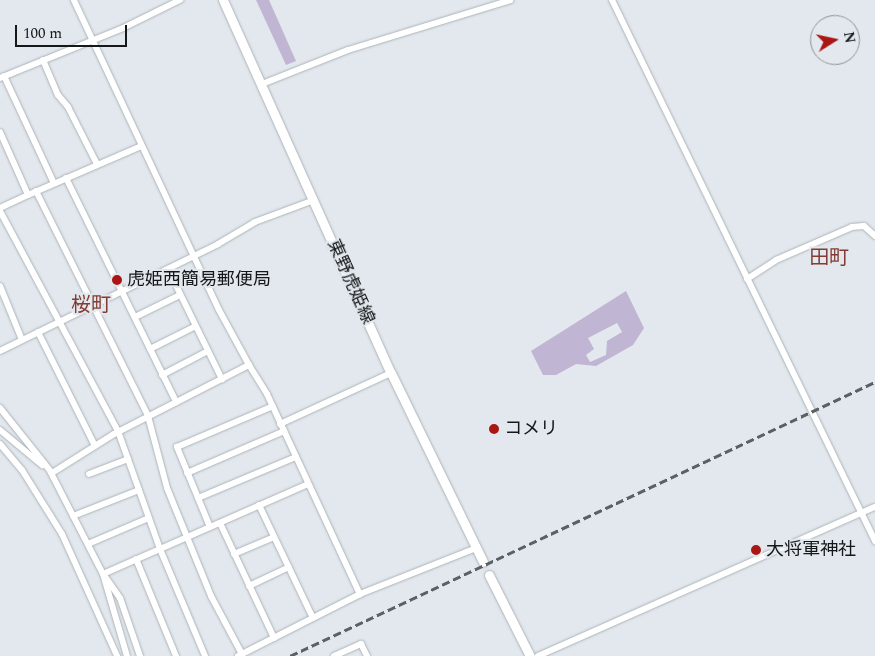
<!DOCTYPE html>
<meta charset="utf-8">
<style>
body{margin:0}
#map{position:relative;width:875px;height:656px;overflow:hidden;background:#e2e8ed;font-family:Spectral,"Noto Sans JP",serif}
div>[style]{position:absolute}
[style*='--x']{left:calc(var(--x)*1px);top:calc(var(--y)*1px);width:calc(var(--w)*1px);rotate:calc(var(--a)*1deg)}
.green>*{inset:0;background:#c1b5d4}
.roads{filter:drop-shadow(0 0 1px #adb3b8) drop-shadow(0 0 1px #adb3b8)}
.street>*{height:6px;margin:-3px;padding:0 3px;transform-origin:3px;border-radius:3px;background:#fff}
.secondary>*{height:9px;margin:-4.5px;padding:0 4.5px;transform-origin:4.5px;border-radius:4.5px;background:#fff}
.rail>*{height:2.5px;margin-top:-1.25px;transform-origin:0;background:repeating-linear-gradient(90deg,#5d6063 0 8px,transparent 0 12px)}
.dots>*{width:14px;height:14px;translate:-50% -50%;box-sizing:border-box;border:2px solid #e2e8ed;border-radius:50%}
span{translate:-50% -50%;white-space:nowrap;text-align:center;line-height:1.15;-webkit-text-stroke:4px #e2e8ed;paint-order:stroke}
.poi-label{font-size:18px;color:#151719}
.left{translate:0 -50%;text-align:left}
.street-label{font-size:18px;color:#151719}
.quarter-label{font-size:20px;color:#833b33}
.north{position:absolute;left:810px;top:15px;width:50px;height:50px;box-sizing:border-box;background:#e2e8ed;border:1px solid #909498;border-radius:50%;rotate:80deg;font-size:14px;font-weight:700;line-height:20px;text-align:center;color:#151719}
.north::after{content:'';display:block;margin:auto;width:18px;height:22px;background:#a91614;clip-path:polygon(50% 0,100% 100%,50% 72%,0 100%)}
.scale{position:absolute;left:15px;top:25px;width:112px;height:22px;box-sizing:border-box;border:2px solid #151719;border-top:0;padding-left:6px;font-size:15px;line-height:18px;white-space:nowrap;color:#151719;-webkit-text-stroke:4px #e2e8ed;paint-order:stroke}
</style>
<div id="map">
<div class="green">
<div style="clip-path:polygon(256px 0,269px 0,296px 61px,286px 65px)"></div>
<div style="clip-path:polygon(evenodd,626px 291px,644px 328px,633px 345px,596px 366px,576px 364px,556px 375px,543px 375px,531px 351px,626px 291px,617px 323px,622px 332px,607px 341px,606px 355px,590px 362px,586px 355px,594px 349px,588px 338px,617px 323px)"></div>
</div>
<div class="roads">
<div class="street">
<div style="--x:612;--y:0;--w:602;--a:64.07"></div>
<div style="--x:43;--y:60;--w:38;--a:67"></div>
<div style="--x:58;--y:95;--w:16;--a:50"></div>
<div style="--x:68;--y:107;--w:64;--a:63"></div>
<div style="--x:4;--y:76;--w:118;--a:65"></div>
<div style="--x:0;--y:78;--w:133;--a:-22.1"></div>
<div style="--x:123;--y:28;--w:64;--a:-26.2"></div>
<div style="--x:262;--y:84;--w:92;--a:-21.6"></div>
<div style="--x:348;--y:50;--w:170;--a:-17.1"></div>
<div style="--x:0;--y:132;--w:69;--a:66"></div>
<div style="--x:28;--y:195;--w:123;--a:-23.4"></div>
<div style="--x:66;--y:178;--w:250;--a:63.8"></div>
<div style="--x:36;--y:191;--w:251;--a:63.5"></div>
<div style="--x:148;--y:416;--w:74;--a:75.2"></div>
<div style="--x:167;--y:488;--w:117;--a:67.8"></div>
<div style="--x:211;--y:596;--w:66;--a:61.9"></div>
<div style="--x:0;--y:208;--w:31;--a:-25"></div>
<div style="--x:0;--y:211;--w:250;--a:61.8"></div>
<div style="--x:118;--y:431;--w:125;--a:70.4"></div>
<div style="--x:160;--y:549;--w:116;--a:67.2"></div>
<div style="--x:168;--y:269;--w:123;--a:63.9"></div>
<div style="--x:747;--y:279;--w:35;--a:-33"></div>
<div style="--x:776;--y:260;--w:83;--a:-23.5"></div>
<div style="--x:852;--y:227;--w:12;--a:-5"></div>
<div style="--x:864;--y:226;--w:15;--a:42"></div>
<div style="--x:0;--y:286;--w:58;--a:67.8"></div>
<div style="--x:135;--y:317;--w:50;--a:-26.1"></div>
<div style="--x:38;--y:332;--w:127;--a:63.4"></div>
<div style="--x:150;--y:349;--w:51;--a:-26.6"></div>
<div style="--x:0;--y:351;--w:243;--a:-26.1"></div>
<div style="--x:218;--y:244;--w:43;--a:-30.7"></div>
<div style="--x:255;--y:222;--w:63;--a:-20.4"></div>
<div style="--x:249;--y:365;--w:34;--a:58"></div>
<div style="--x:267;--y:394;--w:221;--a:65.1"></div>
<div style="--x:162;--y:375;--w:52;--a:-27.6"></div>
<div style="--x:0;--y:408;--w:83;--a:51.3"></div>
<div style="--x:52;--y:473;--w:73;--a:-32.2"></div>
<div style="--x:114;--y:434;--w:152;--a:-27.1"></div>
<div style="--x:249;--y:365;--w:63;--a:-118.6"></div>
<div style="--x:219;--y:310;--w:342;--a:-115.1"></div>
<div style="--x:280;--y:424;--w:122;--a:-24.7"></div>
<div style="--x:0;--y:430;--w:55;--a:39.8"></div>
<div style="--x:0;--y:444;--w:34;--a:50"></div>
<div style="--x:22;--y:470;--w:75;--a:58"></div>
<div style="--x:62;--y:534;--w:134;--a:65.7"></div>
<div style="--x:50;--y:471;--w:116;--a:62.8"></div>
<div style="--x:103;--y:574;--w:85;--a:73.7"></div>
<div style="--x:187;--y:473;--w:106;--a:-23.4"></div>
<div style="--x:89;--y:474;--w:42;--a:-21"></div>
<div style="--x:198;--y:498;--w:106;--a:-22.7"></div>
<div style="--x:259;--y:505;--w:125;--a:64.5"></div>
<div style="--x:73;--y:516;--w:71;--a:-21.5"></div>
<div style="--x:220;--y:523;--w:127;--a:64.8"></div>
<div style="--x:210;--y:527;--w:87;--a:-112.4"></div>
<div style="--x:177;--y:447;--w:104;--a:-23.1"></div>
<div style="--x:88;--y:544;--w:66;--a:-23.1"></div>
<div style="--x:234;--y:554;--w:43;--a:-23"></div>
<div style="--x:136;--y:559;--w:105;--a:67.6"></div>
<div style="--x:249;--y:586;--w:44;--a:-25.4"></div>
<div style="--x:140;--y:656;--w:61;--a:-109"></div>
<div style="--x:120;--y:598;--w:29;--a:-125"></div>
<div style="--x:103;--y:574;--w:224;--a:-23.7"></div>
<div style="--x:238;--y:656;--w:137;--a:-26.9"></div>
<div style="--x:360;--y:594;--w:125;--a:-21.6"></div>
<div style="--x:334;--y:656;--w:30;--a:-24"></div>
<div style="--x:361;--y:644;--w:13;--a:63"></div>
<div style="--x:538;--y:656;--w:368;--a:-23.9"></div>
</div>
<div class="secondary">
<div style="--x:223;--y:0;--w:409;--a:65.8"></div>
<div style="--x:391;--y:373;--w:210;--a:64"></div>
<div style="--x:489;--y:575;--w:91;--a:63.2"></div>
</div>
</div>
<div class="rail">
<div style="--x:290;--y:656;--w:646;--a:-25.1"></div>
</div>
<div class="dots">
<div style="left:117px;top:280px;background:#a91614"></div>
<div style="left:494px;top:429px;background:#a91614"></div>
<div style="left:756px;top:550px;background:#a91614"></div>
</div>
<div class="poi-label">
<span class="left" style="left:127px;top:280px">虎姫西簡易郵便局</span>
<span class="left" style="left:504px;top:429px">コメリ</span>
<span class="left" style="left:766px;top:550px">大将軍神社</span>
</div>
<div class="street-label">
<span style="left:350px;top:282px;rotate:66deg">東野虎姫線</span>
</div>
<div class="quarter-label">
<span style="left:829px;top:258px">田町</span>
<span style="left:91px;top:305px">桜町</span>
</div>
<div class="north">N</div>
<div class="scale">100 m</div>
</div>
